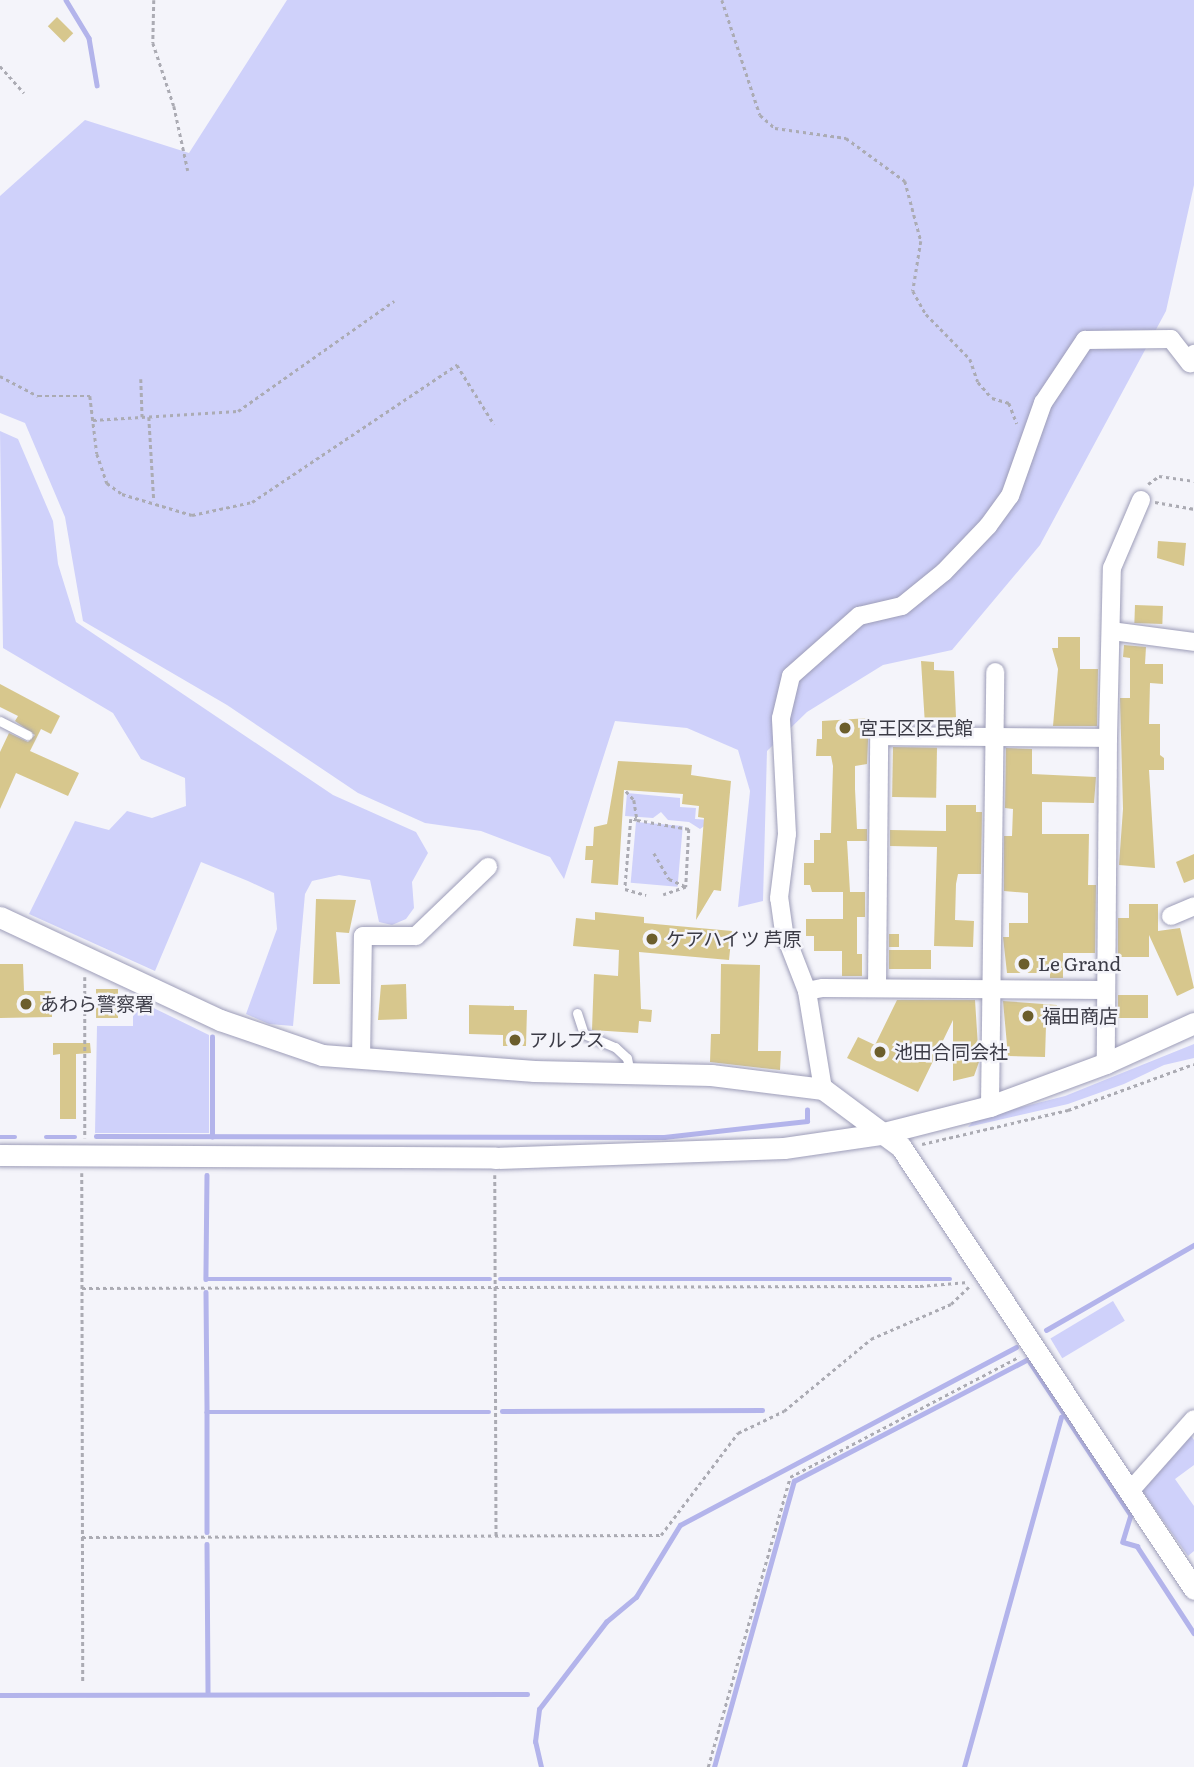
<!DOCTYPE html>
<meta charset="utf-8">
<style>
body{margin:0}
#map{position:relative;width:1194px;height:1767px;overflow:hidden;background:#f4f4fa;font-family:Literata,"Noto Sans JP",serif}
div>[style]{position:absolute}
[style*='--x']{left:calc(var(--x)*1px);top:calc(var(--y)*1px);width:calc(var(--w)*1px);rotate:calc(var(--a)*1deg)}
.green>*{inset:0;background:#cfd1fa;transform-origin:0 0}
.stream>*{height:4.5px;margin:-2.25px;padding:0 2.25px;transform-origin:2.25px;border-radius:2.25px;background:#b3b4eb}
.building>*{inset:0;background:#d7c78d;transform-origin:0 0}
.path>*{height:2.5px;margin-top:-1.25px;transform-origin:0;background:repeating-linear-gradient(90deg,#ababb3 0 3.5px,transparent 0 7px)}
.roads{filter:drop-shadow(0 0 2px #9d9db8) drop-shadow(0 0 2px #9d9db8)}
.service>*{height:9px;margin:-4.5px;padding:0 4.5px;transform-origin:4.5px;border-radius:4.5px;background:#fff}
.minor>*{height:18px;margin:-9px;padding:0 9px;transform-origin:9px;border-radius:9px;background:#fff}
.tertiary>*{height:21px;margin:-10.5px;padding:0 10.5px;transform-origin:10.5px;border-radius:10.5px;background:#fff}
.dots>*{width:19px;height:19px;translate:-50% -50%;box-sizing:border-box;border:4px solid #f4f4fa;border-radius:50%}
span{translate:-50% -50%;white-space:nowrap;text-align:center;line-height:1.15;-webkit-text-stroke:5px #f4f4fa;paint-order:stroke}
.poi-label{font-size:19px;color:#3b3b46}
.left{translate:0 -50%;text-align:left}
</style>
<div id="map">
<div class="green">
<div style="clip-path:polygon(287px 0,1194px 0,1194px 185px,1166px 311px,1040px 545px,952px 650px,883px 665px,807px 712px,767px 751px,763px 901px,738px 907px,750px 791px,738px 750px,687px 728px,615px 721px,564px 879px,550px 857px,481px 831px,425px 823px,358px 793px,227px 705px,83px 621px,65px 517px,25px 423px,0 413px,0 196px,85px 120px,189px 153px)"></div>
<div style="clip-path:polygon(0 431px,18px 439px,53px 521px,58px 564px,76px 622px,333px 795px,416px 832px,428px 853px,412px 882px,414px 908px,406px 919px,392px 925px,379px 922px,370px 880px,339px 875px,312px 881px,305px 894px,293px 1026px,269px 1024px,246px 1014px,277px 929px,274px 893px,248px 881px,201px 862px,155px 971px,29px 914px,75px 821px,109px 830px,127px 811px,152px 818px,186px 806px,185px 778px,141px 759px,113px 713px,3px 648px)"></div>
<div style="clip-path:polygon(627px 793px,680px 798px,680px 807px,696px 808px,695px 819px,713px 820px,700px 829px,689px 822px,668px 820px,661px 812px,653px 818px,625px 816px)"></div>
<div style="left:636px;top:822px;width:47px;height:61px;rotate:5deg"></div>
<div style="clip-path:polygon(133px 998px,209px 1035px,209px 1133px,95px 1133px,97px 1026px,133px 1026px)"></div>
<div style="clip-path:polygon(1194px 1044px,1194px 1058px,1164px 1065px,1124px 1084px,1068px 1104px,968px 1127px,975px 1119px,1065px 1096px)"></div>
<div style="left:1113px;top:1301px;width:23px;height:73px;rotate:59deg"></div>
<div style="clip-path:polygon(1189px 1433px,1194px 1440px,1194px 1465px,1175px 1479px,1194px 1506px,1194px 1551px,1188px 1556px,1139px 1486px)"></div>
</div>
<div class="stream">
<div style="--x:66;--y:0;--w:44;--a:58.8"></div>
<div style="--x:89;--y:38;--w:48;--a:80.3"></div>
<div style="--x:96;--y:1136;--w:568;--a:0.1"></div>
<div style="--x:664;--y:1137;--w:144;--a:-6.4"></div>
<div style="--x:807;--y:1121;--w:11;--a:-90"></div>
<div style="--x:0;--y:1137;--w:15;--a:0"></div>
<div style="--x:46;--y:1137;--w:29;--a:0"></div>
<div style="--x:212;--y:1137;--w:100;--a:-90"></div>
<div style="--x:207;--y:1175;--w:104;--a:90.6"></div>
<div style="--x:206;--y:1279;--w:284;--a:0"></div>
<div style="--x:500;--y:1279;--w:450;--a:0"></div>
<div style="--x:206;--y:1292;--w:120;--a:89.5"></div>
<div style="--x:207;--y:1412;--w:282;--a:0"></div>
<div style="--x:1046;--y:1330;--w:171;--a:-29.9"></div>
<div style="--x:502;--y:1411;--w:260;--a:-0.2"></div>
<div style="--x:207;--y:1412;--w:120;--a:90"></div>
<div style="--x:207;--y:1544;--w:149;--a:89.6"></div>
<div style="--x:0;--y:1695;--w:527;--a:-0.11"></div>
<div style="--x:541;--y:1767;--w:26;--a:-103"></div>
<div style="--x:535;--y:1742;--w:33;--a:-83"></div>
<div style="--x:539;--y:1709;--w:110;--a:-52.4"></div>
<div style="--x:606;--y:1622;--w:39;--a:-40"></div>
<div style="--x:636;--y:1597;--w:84;--a:-58.6"></div>
<div style="--x:680;--y:1525;--w:380;--a:-27.9"></div>
<div style="--x:714;--y:1767;--w:297;--a:-74.4"></div>
<div style="--x:794;--y:1481;--w:264;--a:-27.5"></div>
<div style="--x:1028;--y:1359;--w:187;--a:56.6"></div>
<div style="--x:1131;--y:1515;--w:28;--a:107"></div>
<div style="--x:1123;--y:1542;--w:15;--a:16"></div>
<div style="--x:1137;--y:1546;--w:104;--a:56.8"></div>
<div style="--x:964;--y:1767;--w:363;--a:-74.5"></div>
</div>
<div class="building">
<div style="left:57px;top:17px;width:23px;height:13px;rotate:45deg"></div>
<div style="clip-path:polygon(1158px 541px,1186px 543px,1184px 566px,1157px 558px)"></div>
<div style="left:1135px;top:605px;width:28px;height:18px;rotate:2deg"></div>
<div style="clip-path:polygon(1058px 637px,1080px 637px,1080px 669px,1098px 669px,1097px 726px,1053px 726px,1058px 669px,1052px 648px,1058px 648px)"></div>
<div style="clip-path:polygon(1124px 645px,1146px 647px,1145px 664px,1163px 664px,1163px 684px,1150px 683px,1149px 724px,1160px 724px,1160px 755px,1164px 758px,1164px 770px,1149px 770px,1155px 868px,1119px 865px,1123px 809px,1120px 698px,1130px 698px,1130px 658px,1123px 657px)"></div>
<div style="clip-path:polygon(921px 661px,934px 662px,934px 670px,954px 671px,956px 717px,925px 725px)"></div>
<div style="clip-path:polygon(0 684px,60px 716px,51px 734px,41px 729px,30px 751px,79px 773px,68px 796px,16px 773px,0 809px,0 752px,9px 733px,28px 742px,35px 735px,15px 721px,18px 716px,0 707px)"></div>
<div style="clip-path:polygon(869px 718px,867px 764px,855px 766px,855px 789px,857px 829px,867px 829px,867px 841px,847px 841px,850px 892px,865px 892px,865px 917px,857px 917px,857px 954px,862px 954px,862px 976px,842px 976px,842px 951px,814px 951px,814px 936px,806px 936px,806px 919px,843px 919px,843px 892px,812px 892px,810px 885px,804px 885px,804px 863px,814px 863px,814px 840px,820px 840px,820px 833px,831px 833px,833px 766px,831px 756px,816px 756px,817px 739px,822px 739px,822px 721px)"></div>
<div style="left:893px;top:747px;width:44px;height:50px;rotate:1deg"></div>
<div style="clip-path:polygon(1006px 748px,1032px 749px,1032px 774px,1096px 777px,1094px 803px,1042px 802px,1042px 834px,1089px 834px,1088px 885px,1096px 885px,1095px 953px,1063px 953px,1063px 978px,1050px 978px,1050px 973px,1007px 973px,1003px 937px,1009px 937px,1009px 923px,1028px 923px,1028px 893px,1004px 891px,1004px 836px,1012px 836px,1013px 809px,1005px 808px)"></div>
<div style="clip-path:polygon(618px 761px,692px 765px,691px 775px,731px 781px,721px 891px,714px 890px,696px 920px,704px 818px,698px 817px,699px 806px,682px 804px,683px 794px,624px 790px,618px 885px,591px 883px,593px 860px,585px 860px,586px 846px,593px 846px,594px 827px,607px 824px)"></div>
<div style="clip-path:polygon(946px 805px,976px 805px,976px 812px,982px 812px,981px 874px,958px 874px,956px 884px,955px 920px,974px 921px,973px 947px,934px 946px,937px 847px,890px 846px,890px 830px,946px 831px)"></div>
<div style="clip-path:polygon(1194px 854px,1194px 879px,1184px 883px,1176px 862px)"></div>
<div style="clip-path:polygon(316px 899px,356px 900px,349px 933px,336px 932px,340px 984px,313px 984px)"></div>
<div style="clip-path:polygon(1129px 904px,1158px 904px,1158px 931px,1180px 928px,1194px 988px,1177px 996px,1149px 935px,1149px 957px,1118px 957px,1118px 918px,1129px 918px)"></div>
<div style="clip-path:polygon(595px 912px,644px 917px,644px 923px,732px 931px,729px 960px,639px 952px,641px 1009px,652px 1010px,651px 1022px,639px 1021px,638px 1033px,592px 1030px,594px 974px,618px 976px,619px 950px,573px 946px,576px 918px,595px 920px)"></div>
<div style="left:889px;top:934px;width:10px;height:13px"></div>
<div style="left:889px;top:950px;width:42px;height:19px"></div>
<div style="clip-path:polygon(0 964px,23px 964px,24px 991px,51px 991px,52px 1017px,0 1018px)"></div>
<div style="clip-path:polygon(721px 964px,760px 965px,758px 1051px,781px 1051px,780px 1070px,710px 1062px,711px 1034px,720px 1034px)"></div>
<div style="clip-path:polygon(406px 984px,407px 1019px,378px 1020px,381px 985px)"></div>
<div style="left:96px;top:989px;width:22px;height:29px"></div>
<div style="left:1118px;top:995px;width:30px;height:23px"></div>
<div style="clip-path:polygon(897px 1000px,975px 1000px,979px 1062px,974px 1076px,953px 1081px,953px 1020px,918px 1092px,847px 1058px,858px 1037px,875px 1045px)"></div>
<div style="clip-path:polygon(1003px 1001px,1057px 1005px,1057px 1026px,1046px 1026px,1045px 1057px,1008px 1056px)"></div>
<div style="clip-path:polygon(469px 1005px,514px 1006px,514px 1010px,527px 1010px,526px 1046px,503px 1046px,503px 1035px,469px 1034px)"></div>
<div style="clip-path:polygon(53px 1043px,90px 1043px,91px 1053px,76px 1054px,76px 1119px,60px 1119px,60px 1054px,53px 1055px)"></div>
</div>
<div class="path">
<div style="--x:154;--y:0;--w:43;--a:91.3"></div>
<div style="--x:153;--y:43;--w:66;--a:71.6"></div>
<div style="--x:174;--y:106;--w:66;--a:77.8"></div>
<div style="--x:722;--y:0;--w:121;--a:71.7"></div>
<div style="--x:760;--y:115;--w:20;--a:41"></div>
<div style="--x:775;--y:128;--w:72;--a:8"></div>
<div style="--x:846;--y:138;--w:73;--a:36.1"></div>
<div style="--x:905;--y:181;--w:62;--a:75.1"></div>
<div style="--x:921;--y:241;--w:51;--a:99.1"></div>
<div style="--x:913;--y:291;--w:26;--a:61"></div>
<div style="--x:926;--y:314;--w:63;--a:45.6"></div>
<div style="--x:970;--y:359;--w:24;--a:71"></div>
<div style="--x:978;--y:382;--w:21;--a:49"></div>
<div style="--x:992;--y:398;--w:18;--a:16"></div>
<div style="--x:1009;--y:403;--w:22;--a:69"></div>
<div style="--x:0;--y:66;--w:36;--a:48"></div>
<div style="--x:0;--y:376;--w:43;--a:27.8"></div>
<div style="--x:38;--y:396;--w:52;--a:0"></div>
<div style="--x:90;--y:396;--w:58;--a:83.1"></div>
<div style="--x:97;--y:454;--w:31;--a:71"></div>
<div style="--x:107;--y:483;--w:19;--a:36"></div>
<div style="--x:122;--y:494;--w:73;--a:16.7"></div>
<div style="--x:192;--y:515;--w:61;--a:-12.2"></div>
<div style="--x:252;--y:502;--w:247;--a:-33.8"></div>
<div style="--x:457;--y:365;--w:70;--a:57.9"></div>
<div style="--x:141;--y:379;--w:38;--a:88"></div>
<div style="--x:149;--y:417;--w:84;--a:86.6"></div>
<div style="--x:93;--y:420;--w:145;--a:-3.6"></div>
<div style="--x:238;--y:411;--w:191;--a:-35.2"></div>
<div style="--x:1148;--y:484;--w:14;--a:-36"></div>
<div style="--x:1159;--y:476;--w:35;--a:8"></div>
<div style="--x:1155;--y:502;--w:40;--a:10"></div>
<div style="--x:626;--y:791;--w:12;--a:48"></div>
<div style="--x:634;--y:800;--w:20;--a:81"></div>
<div style="--x:637;--y:820;--w:53;--a:9.8"></div>
<div style="--x:689;--y:829;--w:58;--a:93"></div>
<div style="--x:686;--y:887;--w:24;--a:161"></div>
<div style="--x:637;--y:820;--w:6;--a:-171"></div>
<div style="--x:631;--y:819;--w:70;--a:94.9"></div>
<div style="--x:625;--y:889;--w:22;--a:16"></div>
<div style="--x:654;--y:853;--w:30;--a:60"></div>
<div style="--x:669;--y:879;--w:17;--a:24"></div>
<div style="--x:85;--y:977;--w:161;--a:90"></div>
<div style="--x:922;--y:1144;--w:150;--a:-13.1"></div>
<div style="--x:1068;--y:1110;--w:134;--a:-20.1"></div>
<div style="--x:82;--y:1173;--w:508;--a:89.89"></div>
<div style="--x:495;--y:1175;--w:361;--a:89.8"></div>
<div style="--x:82;--y:1288;--w:838;--a:-0.14"></div>
<div style="--x:920;--y:1286;--w:48;--a:-4.8"></div>
<div style="--x:82;--y:1537;--w:579;--a:-0.2"></div>
<div style="--x:661;--y:1535;--w:128;--a:-53"></div>
<div style="--x:738;--y:1433;--w:51;--a:-25.6"></div>
<div style="--x:784;--y:1411;--w:113;--a:-39.6"></div>
<div style="--x:871;--y:1339;--w:87;--a:-23.6"></div>
<div style="--x:951;--y:1304;--w:28;--a:-44"></div>
<div style="--x:708;--y:1767;--w:301;--a:-74.2"></div>
<div style="--x:790;--y:1477;--w:259;--a:-27.7"></div>
</div>
<div class="roads">
<div class="service">
<div style="--x:0;--y:721;--w:31;--a:27"></div>
<div style="--x:577;--y:1013;--w:22;--a:72"></div>
<div style="--x:584;--y:1034;--w:34;--a:23"></div>
<div style="--x:615;--y:1047;--w:16;--a:43"></div>
<div style="--x:627;--y:1058;--w:15;--a:79"></div>
</div>
<div class="minor">
<div style="--x:1112;--y:631;--w:83;--a:7.6"></div>
<div style="--x:1108;--y:738;--w:170;--a:-88.7"></div>
<div style="--x:1112;--y:568;--w:74;--a:-66.9"></div>
<div style="--x:1171;--y:916;--w:25;--a:-23"></div>
<div style="--x:877;--y:988;--w:252;--a:-89.5"></div>
<div style="--x:879;--y:736;--w:229;--a:0.5"></div>
<div style="--x:1108;--y:738;--w:325;--a:90.4"></div>
<div style="--x:807;--y:991;--w:16;--a:-11"></div>
<div style="--x:823;--y:988;--w:282;--a:0.4"></div>
<div style="--x:361;--y:1059;--w:123;--a:-89.1"></div>
<div style="--x:363;--y:936;--w:53;--a:0"></div>
<div style="--x:416;--y:936;--w:100;--a:-43.8"></div>
<div style="--x:823;--y:1089;--w:99;--a:-99.3"></div>
<div style="--x:807;--y:991;--w:63;--a:-111.3"></div>
<div style="--x:784;--y:932;--w:34;--a:-98"></div>
<div style="--x:779;--y:898;--w:64;--a:-82.9"></div>
<div style="--x:787;--y:834;--w:116;--a:-93"></div>
<div style="--x:781;--y:718;--w:43;--a:-76.6"></div>
<div style="--x:791;--y:676;--w:91;--a:-41.4"></div>
<div style="--x:859;--y:616;--w:44;--a:-13.1"></div>
<div style="--x:902;--y:606;--w:54;--a:-39"></div>
<div style="--x:944;--y:572;--w:64;--a:-46.3"></div>
<div style="--x:988;--y:526;--w:37;--a:-54"></div>
<div style="--x:1010;--y:496;--w:99;--a:-70.5"></div>
<div style="--x:1043;--y:403;--w:76;--a:-56.3"></div>
<div style="--x:1085;--y:340;--w:86;--a:-0.7"></div>
<div style="--x:1171;--y:339;--w:31;--a:52"></div>
<div style="--x:1190;--y:363;--w:10;--a:-66"></div>
<div style="--x:990;--y:1106;--w:434;--a:-89.3"></div>
<div style="--x:1130;--y:1491;--w:96;--a:-48.4"></div>
</div>
<div class="tertiary">
<div style="--x:0;--y:917;--w:243;--a:25.1"></div>
<div style="--x:220;--y:1020;--w:108;--a:18.9"></div>
<div style="--x:322;--y:1055;--w:213;--a:4.3"></div>
<div style="--x:534;--y:1071;--w:177;--a:1.3"></div>
<div style="--x:711;--y:1075;--w:113;--a:7.1"></div>
<div style="--x:823;--y:1089;--w:97;--a:36.6"></div>
<div style="--x:901;--y:1147;--w:530;--a:56.46"></div>
<div style="--x:0;--y:1155;--w:495;--a:0.3"></div>
<div style="--x:495;--y:1158;--w:289;--a:-2"></div>
<div style="--x:784;--y:1148;--w:97;--a:-8.3"></div>
<div style="--x:880;--y:1134;--w:114;--a:-14.3"></div>
<div style="--x:990;--y:1106;--w:124;--a:-20.3"></div>
<div style="--x:1106;--y:1063;--w:97;--a:-24.4"></div>
</div>
</div>
<div class="dots">
<div style="left:845px;top:728px;background:#6c5e2c"></div>
<div style="left:652px;top:939px;background:#6c5e2c"></div>
<div style="left:1024px;top:964px;background:#6c5e2c"></div>
<div style="left:26px;top:1004px;background:#6c5e2c"></div>
<div style="left:1028px;top:1016px;background:#6c5e2c"></div>
<div style="left:515px;top:1040px;background:#6c5e2c"></div>
<div style="left:880px;top:1052px;background:#6c5e2c"></div>
</div>
<div class="poi-label">
<span class="left" style="left:859px;top:728px">宮王区区民館</span>
<span class="left" style="left:666px;top:939px">ケアハイツ 芦原</span>
<span class="left" style="left:1038px;top:964px">Le Grand</span>
<span class="left" style="left:40px;top:1004px">あわら警察署</span>
<span class="left" style="left:1042px;top:1016px">福田商店</span>
<span class="left" style="left:529px;top:1040px">アルプス</span>
<span class="left" style="left:894px;top:1052px">池田合同会社</span>
</div>
</div>
